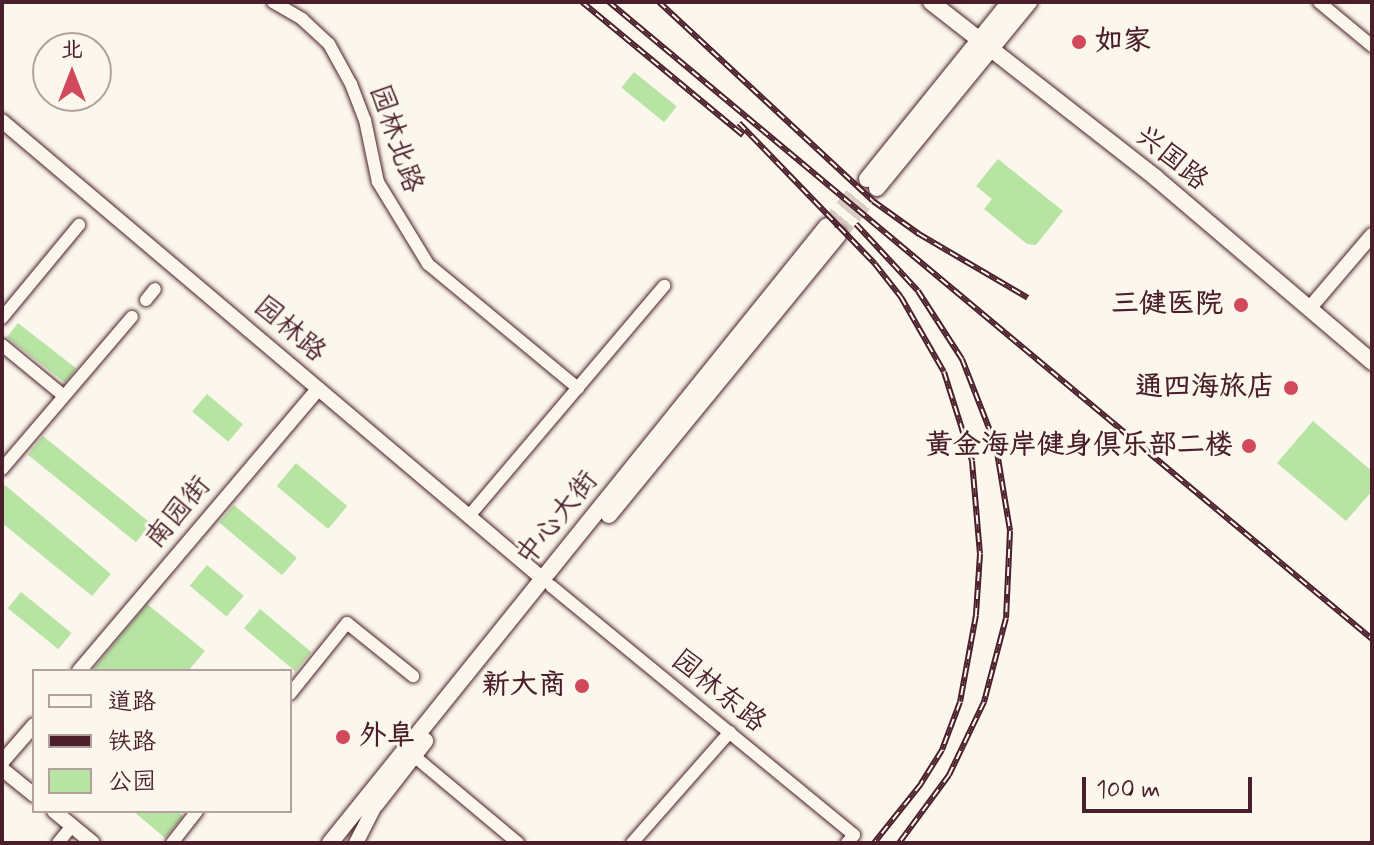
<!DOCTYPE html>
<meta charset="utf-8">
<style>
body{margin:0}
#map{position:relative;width:1374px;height:845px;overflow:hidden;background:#fbf7ec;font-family:Mynerve,"LXGW WenKai TC",sans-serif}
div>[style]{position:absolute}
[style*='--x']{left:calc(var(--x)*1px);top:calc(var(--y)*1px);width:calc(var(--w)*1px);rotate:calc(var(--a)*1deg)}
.green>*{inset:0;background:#b7e4a3;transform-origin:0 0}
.secondary-tunnel>*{height:16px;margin-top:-8px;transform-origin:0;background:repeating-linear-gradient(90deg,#d8ccc5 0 16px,transparent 0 24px)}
.roads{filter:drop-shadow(0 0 2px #4a1f2b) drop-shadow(0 0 2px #4a1f2b)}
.minor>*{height:12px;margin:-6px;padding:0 6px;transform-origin:6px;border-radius:6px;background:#fbf7ec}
.tertiary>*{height:14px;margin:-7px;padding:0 7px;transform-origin:7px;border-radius:7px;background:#fbf7ec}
.secondary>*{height:16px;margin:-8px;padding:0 8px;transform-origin:8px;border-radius:8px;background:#fbf7ec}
.rail>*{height:6px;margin-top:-3px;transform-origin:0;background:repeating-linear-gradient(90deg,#fbf7ec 0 9px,#4a1f2b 0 18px);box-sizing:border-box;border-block:2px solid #4a1f2b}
.dots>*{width:22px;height:22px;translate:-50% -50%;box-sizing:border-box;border:4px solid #fbf7ec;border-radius:50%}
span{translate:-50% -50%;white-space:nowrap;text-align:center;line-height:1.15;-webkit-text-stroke:6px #fbf7ec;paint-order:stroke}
.poi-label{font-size:28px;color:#4a1f2b;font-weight:700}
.left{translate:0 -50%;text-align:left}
.right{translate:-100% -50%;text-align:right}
.street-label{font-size:28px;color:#4a1f2b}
.frame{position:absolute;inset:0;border:4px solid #4a1f2b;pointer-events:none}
.legend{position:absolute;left:32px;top:669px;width:260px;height:144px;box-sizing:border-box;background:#fbf7ec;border:2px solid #b4a19f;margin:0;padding:10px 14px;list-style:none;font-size:24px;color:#4a1f2b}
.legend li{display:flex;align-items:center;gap:16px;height:40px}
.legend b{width:40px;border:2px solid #b4a19f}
.north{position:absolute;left:32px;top:32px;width:80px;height:80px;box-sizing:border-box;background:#fbf7ec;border:2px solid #b4a19f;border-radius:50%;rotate:0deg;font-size:22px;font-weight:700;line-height:32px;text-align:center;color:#4a1f2b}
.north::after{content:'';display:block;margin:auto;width:28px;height:36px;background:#d1495b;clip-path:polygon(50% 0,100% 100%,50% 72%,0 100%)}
.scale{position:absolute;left:1082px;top:777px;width:170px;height:36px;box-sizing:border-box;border:4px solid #4a1f2b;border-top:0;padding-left:10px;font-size:24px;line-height:28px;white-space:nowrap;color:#4a1f2b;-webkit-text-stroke:6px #fbf7ec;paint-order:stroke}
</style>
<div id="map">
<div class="green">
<div style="left:634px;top:72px;width:55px;height:20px;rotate:39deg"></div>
<div style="clip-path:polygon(998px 159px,1063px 211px,1036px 245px,1027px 244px,984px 209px,992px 199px,976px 186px)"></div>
<div style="left:18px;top:323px;width:74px;height:18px;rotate:38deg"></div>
<div style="left:207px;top:394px;width:47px;height:23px;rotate:40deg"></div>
<div style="clip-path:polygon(1313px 421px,1372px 471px,1372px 491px,1346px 521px,1277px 463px)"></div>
<div style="left:43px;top:436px;width:139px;height:24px;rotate:39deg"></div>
<div style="left:296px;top:463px;width:67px;height:30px;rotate:40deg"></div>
<div style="clip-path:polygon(5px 485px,111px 574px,92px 596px,2px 523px,2px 488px)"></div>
<div style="left:234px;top:505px;width:82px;height:23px;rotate:40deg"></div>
<div style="left:207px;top:565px;width:48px;height:27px;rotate:40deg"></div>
<div style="left:21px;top:592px;width:65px;height:21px;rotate:39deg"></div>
<div style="clip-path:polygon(147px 604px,205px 651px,188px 671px,92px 671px)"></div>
<div style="left:260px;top:609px;width:67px;height:25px;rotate:40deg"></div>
<div style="clip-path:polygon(133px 811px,177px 811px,183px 816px,165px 838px)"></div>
</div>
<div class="secondary-tunnel">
<div style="--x:827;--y:226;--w:62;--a:-49.6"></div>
<div style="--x:838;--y:235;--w:61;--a:-50.3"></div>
</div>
<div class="roads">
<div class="minor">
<div style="--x:273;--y:2;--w:34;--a:30"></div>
<div style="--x:302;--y:19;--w:37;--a:43"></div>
<div style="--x:329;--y:44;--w:46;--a:61.2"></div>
<div style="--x:351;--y:84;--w:39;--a:69"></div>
<div style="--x:365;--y:120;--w:63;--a:78.2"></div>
<div style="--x:378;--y:182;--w:96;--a:58.6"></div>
<div style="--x:428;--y:264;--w:195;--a:39.6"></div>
<div style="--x:1319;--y:2;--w:69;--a:39.7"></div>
<div style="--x:146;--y:300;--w:14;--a:-51"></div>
<div style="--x:2;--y:318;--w:121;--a:-50.4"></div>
<div style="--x:2;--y:345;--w:80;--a:39.4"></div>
<div style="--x:2;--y:469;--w:200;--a:-49.5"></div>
<div style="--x:469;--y:516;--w:302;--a:-49.7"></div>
<div style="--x:551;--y:586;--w:392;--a:39.4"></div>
<div style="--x:854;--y:835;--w:11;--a:131"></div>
<div style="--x:290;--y:694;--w:91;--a:-51.2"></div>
<div style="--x:347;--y:623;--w:85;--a:38.8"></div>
<div style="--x:414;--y:756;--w:136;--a:39.9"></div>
<div style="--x:58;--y:843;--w:22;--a:-51"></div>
<div style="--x:172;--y:843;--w:41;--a:-52"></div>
<div style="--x:632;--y:843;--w:148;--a:-48.6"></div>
</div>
<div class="tertiary">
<div style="--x:2;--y:121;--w:709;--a:40.25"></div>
<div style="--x:1309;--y:309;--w:97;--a:-49.6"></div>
<div style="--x:79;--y:671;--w:370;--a:-49.7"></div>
<div style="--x:2;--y:762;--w:49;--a:-49.1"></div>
<div style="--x:2;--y:769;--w:41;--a:39.1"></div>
<div style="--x:54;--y:811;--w:50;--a:39.4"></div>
<div style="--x:356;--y:843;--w:44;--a:-62.9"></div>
</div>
<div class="secondary">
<div style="--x:931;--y:2;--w:286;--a:38"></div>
<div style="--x:1156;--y:178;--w:284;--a:40.4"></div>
<div style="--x:867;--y:179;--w:228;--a:-51.1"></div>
<div style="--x:877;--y:188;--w:240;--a:-50.7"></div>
<div style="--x:609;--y:515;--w:362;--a:-50.7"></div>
<div style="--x:376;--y:804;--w:80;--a:-52.1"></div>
<div style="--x:330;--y:843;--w:792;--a:-51.15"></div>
</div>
</div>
<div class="rail">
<div style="--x:582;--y:2;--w:209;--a:39.6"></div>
<div style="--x:609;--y:2;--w:994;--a:39.86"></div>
<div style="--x:659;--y:2;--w:292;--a:42.9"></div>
<div style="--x:873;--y:201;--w:57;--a:35.7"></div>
<div style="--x:919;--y:234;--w:126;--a:30.4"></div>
<div style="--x:739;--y:123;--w:196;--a:46"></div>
<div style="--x:875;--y:264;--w:42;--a:51.8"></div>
<div style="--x:901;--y:297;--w:86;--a:60.2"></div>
<div style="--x:944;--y:372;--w:93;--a:72.5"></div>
<div style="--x:972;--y:461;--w:93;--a:85.1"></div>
<div style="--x:980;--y:554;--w:61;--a:93.8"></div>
<div style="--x:976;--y:615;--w:88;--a:100.4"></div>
<div style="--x:960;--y:702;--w:51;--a:110.6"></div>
<div style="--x:942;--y:750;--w:40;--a:122"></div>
<div style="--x:921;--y:784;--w:75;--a:128.5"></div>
<div style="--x:856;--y:224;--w:91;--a:47.2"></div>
<div style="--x:918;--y:291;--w:81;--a:57.1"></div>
<div style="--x:962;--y:359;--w:93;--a:68.7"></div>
<div style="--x:996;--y:446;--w:86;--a:80.6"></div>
<div style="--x:1010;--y:531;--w:87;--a:92.6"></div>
<div style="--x:1006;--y:618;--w:87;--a:104.7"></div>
<div style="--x:984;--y:702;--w:81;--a:115.6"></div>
<div style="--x:949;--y:775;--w:84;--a:126.3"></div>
</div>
<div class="dots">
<div style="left:1079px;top:42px;background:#d1495b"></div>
<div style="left:1241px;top:305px;background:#d1495b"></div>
<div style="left:1291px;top:388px;background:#d1495b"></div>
<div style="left:1249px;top:446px;background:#d1495b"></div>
<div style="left:582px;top:686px;background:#d1495b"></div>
<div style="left:343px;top:737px;background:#d1495b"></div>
</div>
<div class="poi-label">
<span class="left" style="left:1095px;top:42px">如家</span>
<span class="right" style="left:1223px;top:305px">三健医院</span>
<span class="right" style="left:1275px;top:388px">通四海旅店</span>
<span class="right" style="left:1233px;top:446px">黄金海岸健身俱乐部二楼</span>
<span class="right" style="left:566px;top:686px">新大商</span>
<span class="left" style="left:359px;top:737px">外阜</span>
</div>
<div class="street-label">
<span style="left:395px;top:139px;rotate:71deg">园林北路</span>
<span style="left:1171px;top:159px;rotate:39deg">兴国路</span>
<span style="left:289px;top:330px;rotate:40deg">园林路</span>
<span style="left:179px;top:513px;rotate:-50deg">南园街</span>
<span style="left:558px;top:519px;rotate:-51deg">中心大街</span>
<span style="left:718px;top:692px;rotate:39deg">园林东路</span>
</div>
<div class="frame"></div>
<ul class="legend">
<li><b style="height:10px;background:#fbf7ec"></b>道路</li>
<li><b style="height:10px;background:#4a1f2b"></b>铁路</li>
<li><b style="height:22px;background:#b7e4a3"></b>公园</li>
</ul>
<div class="north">北</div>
<div class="scale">100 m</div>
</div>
